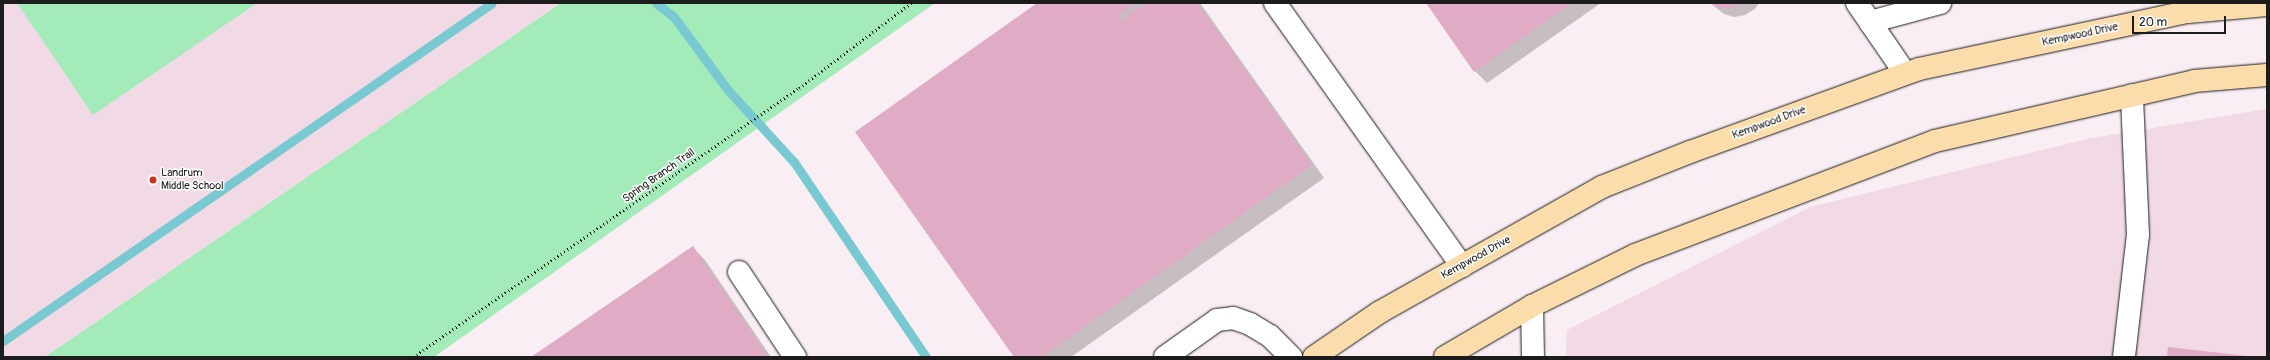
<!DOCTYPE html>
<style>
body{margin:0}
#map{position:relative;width:2270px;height:360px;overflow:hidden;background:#f9eef3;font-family:Pangolin,sans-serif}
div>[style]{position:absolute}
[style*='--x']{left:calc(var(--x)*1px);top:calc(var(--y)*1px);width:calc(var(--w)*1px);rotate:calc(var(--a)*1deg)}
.built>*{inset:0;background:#f1dae5}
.green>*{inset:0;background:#a3ebb9}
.shadow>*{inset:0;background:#0003}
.stream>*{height:9px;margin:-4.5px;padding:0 4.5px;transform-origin:4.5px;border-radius:4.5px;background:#78c9d1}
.building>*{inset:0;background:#dfabc5}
.path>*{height:2.5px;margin-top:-1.25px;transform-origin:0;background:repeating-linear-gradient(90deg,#1c1c1c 0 1px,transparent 0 4px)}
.roads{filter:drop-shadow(0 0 1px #1c1c1c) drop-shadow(0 0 1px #1c1c1c)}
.minor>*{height:22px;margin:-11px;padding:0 11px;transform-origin:11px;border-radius:11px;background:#fff}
.major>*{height:22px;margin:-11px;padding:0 11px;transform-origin:11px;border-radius:11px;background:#fbddab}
.dots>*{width:11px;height:11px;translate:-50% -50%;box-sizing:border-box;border:2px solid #fff;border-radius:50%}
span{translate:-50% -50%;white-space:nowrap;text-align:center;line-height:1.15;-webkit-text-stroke:3px #fff;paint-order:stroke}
.street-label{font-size:11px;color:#1c1c1c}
.poi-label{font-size:11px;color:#1c1c1c}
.left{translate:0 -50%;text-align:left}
.frame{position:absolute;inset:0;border:4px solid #1c1c1c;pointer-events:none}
.scale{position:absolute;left:2132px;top:16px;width:94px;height:18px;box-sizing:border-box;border:2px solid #1c1c1c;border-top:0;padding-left:5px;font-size:12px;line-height:14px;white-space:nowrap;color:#1c1c1c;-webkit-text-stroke:3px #fff;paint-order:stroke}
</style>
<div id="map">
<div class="built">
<div style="clip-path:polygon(3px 3px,561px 3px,45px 357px,3px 357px)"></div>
<div style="clip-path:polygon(2267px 109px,2267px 357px,1566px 357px,1567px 330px,1810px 207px,2087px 139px)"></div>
</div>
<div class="green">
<div style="clip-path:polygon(17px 3px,257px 3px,93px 115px)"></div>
<div style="clip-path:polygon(561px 3px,935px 3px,434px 357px,45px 357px)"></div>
</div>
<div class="shadow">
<div style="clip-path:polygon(1039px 3px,1200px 3px,1324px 178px,1071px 357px,1015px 357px)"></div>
<div style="clip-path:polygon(1427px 3px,1601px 3px,1487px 83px,1475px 71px)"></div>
<div style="clip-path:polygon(1710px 3px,1759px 3px,1755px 9px,1745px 15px,1734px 17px,1724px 14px)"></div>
<div style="clip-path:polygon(693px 248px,705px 260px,771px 357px,533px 357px)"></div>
</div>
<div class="stream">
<div style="--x:656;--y:3;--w:23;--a:38"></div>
<div style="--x:674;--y:17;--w:89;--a:53.6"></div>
<div style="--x:727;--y:89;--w:99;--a:47.5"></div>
<div style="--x:794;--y:162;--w:235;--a:55.9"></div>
<div style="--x:3;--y:341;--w:594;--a:-34.65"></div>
</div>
<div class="building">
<div style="clip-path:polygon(1037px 3px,1136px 3px,1118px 16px,1121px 21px,1146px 3px,1198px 3px,1312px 165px,1042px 357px,1014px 357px,855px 132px)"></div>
<div style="clip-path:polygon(1426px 3px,1572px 3px,1474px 72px)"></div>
<div style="clip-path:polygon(1710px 3px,1742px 3px,1736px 7px,1725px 9px)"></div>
<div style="clip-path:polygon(693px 246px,768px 357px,531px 357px)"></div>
<div style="clip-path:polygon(2168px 347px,2247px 356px,2247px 357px,2167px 357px)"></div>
</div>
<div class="path">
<div style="--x:413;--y:357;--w:470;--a:-34.9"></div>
<div style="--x:799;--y:88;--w:141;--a:-37.2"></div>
</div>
<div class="roads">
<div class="minor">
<div style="--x:1275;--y:3;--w:323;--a:54.6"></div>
<div style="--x:1857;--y:3;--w:85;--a:55.6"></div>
<div style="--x:1870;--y:22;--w:73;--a:-15.2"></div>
<div style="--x:739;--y:272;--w:102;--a:56.6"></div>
<div style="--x:1532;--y:306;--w:51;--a:88.9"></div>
<div style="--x:1165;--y:357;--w:64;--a:-35.4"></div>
<div style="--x:1217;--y:320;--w:16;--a:-7"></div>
<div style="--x:1233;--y:318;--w:18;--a:19"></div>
<div style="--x:1250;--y:324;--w:23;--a:31"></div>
<div style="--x:1270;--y:336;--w:30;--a:45"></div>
<div style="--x:2124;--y:357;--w:123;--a:-83.5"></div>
<div style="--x:2138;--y:235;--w:140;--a:-92.5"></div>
</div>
<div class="major">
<div style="--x:1314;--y:357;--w:80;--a:-34.3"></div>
<div style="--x:1380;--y:312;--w:255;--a:-29.4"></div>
<div style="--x:1602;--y:187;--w:95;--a:-21.7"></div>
<div style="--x:1690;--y:152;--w:244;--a:-19.9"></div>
<div style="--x:1919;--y:69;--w:275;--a:-12"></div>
<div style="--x:2188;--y:12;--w:79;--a:-5.1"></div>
<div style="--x:1445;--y:357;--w:101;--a:-30.4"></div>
<div style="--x:1532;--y:306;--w:115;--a:-26.3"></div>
<div style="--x:1635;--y:255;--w:321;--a:-20.8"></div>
<div style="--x:1935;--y:141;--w:266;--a:-13"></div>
<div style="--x:2194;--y:81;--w:73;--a:-4.7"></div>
</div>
</div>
<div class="dots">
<div style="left:153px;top:180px;background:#c8321e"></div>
</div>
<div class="street-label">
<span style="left:2080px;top:35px;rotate:-12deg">Kempwood Drive</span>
<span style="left:1769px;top:123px;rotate:-20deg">Kempwood Drive</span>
<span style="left:659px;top:176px;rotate:-35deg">Spring Branch Trail</span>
<span style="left:1476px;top:258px;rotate:-29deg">Kempwood Drive</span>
</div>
<div class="poi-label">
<span class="left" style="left:161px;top:180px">Landrum<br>Middle School</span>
</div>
<div class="frame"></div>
<div class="scale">20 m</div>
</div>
